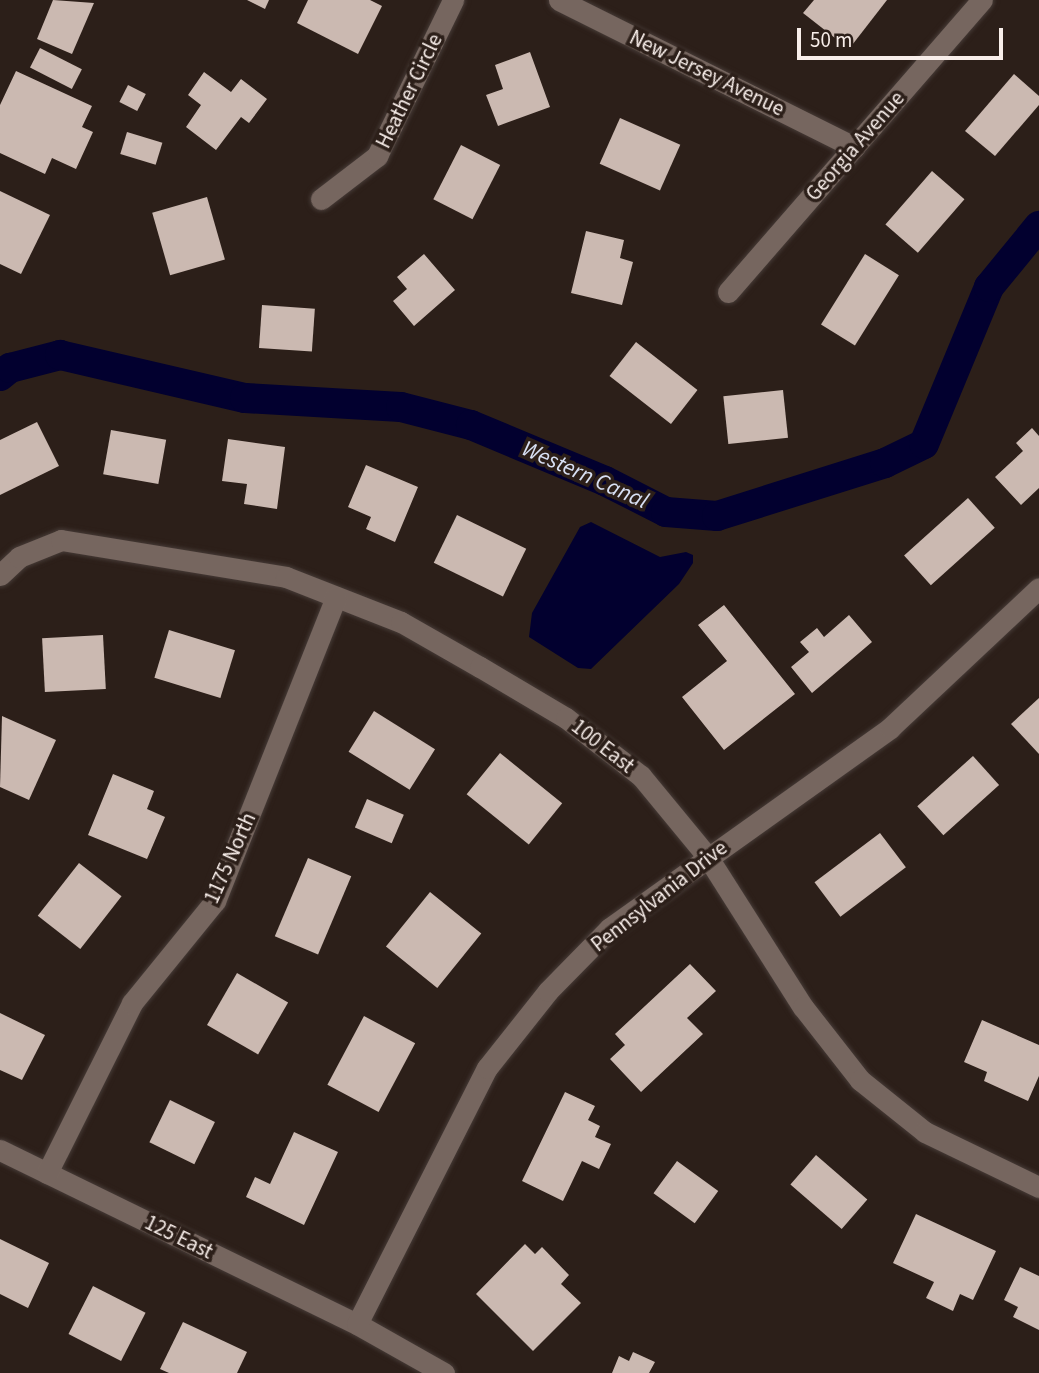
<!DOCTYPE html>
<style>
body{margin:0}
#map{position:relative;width:1039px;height:1373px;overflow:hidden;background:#2c1f19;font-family:"Source Sans 3",sans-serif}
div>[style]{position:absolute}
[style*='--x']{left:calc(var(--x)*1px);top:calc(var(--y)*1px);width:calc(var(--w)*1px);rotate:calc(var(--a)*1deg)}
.water>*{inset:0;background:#02002f}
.canal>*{height:30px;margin:-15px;padding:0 15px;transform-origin:15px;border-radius:15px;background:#02002f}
.building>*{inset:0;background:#cbb9b1;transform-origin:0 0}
.roads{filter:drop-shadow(0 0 2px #463b37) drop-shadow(0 0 2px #463b37)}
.minor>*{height:21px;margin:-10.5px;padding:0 10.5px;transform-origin:10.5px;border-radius:10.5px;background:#76665f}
span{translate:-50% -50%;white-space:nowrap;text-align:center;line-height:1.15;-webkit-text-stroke:7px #2c1f19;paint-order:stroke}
.street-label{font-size:21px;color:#f8eeea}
.water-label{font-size:23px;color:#d8e0f4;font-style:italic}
.scale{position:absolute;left:797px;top:28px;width:206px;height:32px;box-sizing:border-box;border:4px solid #f8eeea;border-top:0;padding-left:9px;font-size:21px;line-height:24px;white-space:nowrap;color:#f8eeea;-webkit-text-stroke:5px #2c1f19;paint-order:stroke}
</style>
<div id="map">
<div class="water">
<div style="clip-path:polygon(591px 522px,660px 557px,686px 552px,693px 555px,693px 563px,679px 584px,591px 669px,578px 668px,529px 637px,532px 613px,580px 527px)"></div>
</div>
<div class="canal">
<div style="--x:0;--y:376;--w:13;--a:-39"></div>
<div style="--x:10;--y:368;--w:52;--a:-14.6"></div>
<div style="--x:60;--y:355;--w:190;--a:13.1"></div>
<div style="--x:245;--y:398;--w:156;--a:3.3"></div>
<div style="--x:401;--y:407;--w:72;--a:14.4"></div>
<div style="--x:471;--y:425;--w:145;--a:22.7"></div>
<div style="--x:605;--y:481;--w:68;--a:26.9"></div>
<div style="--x:666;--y:512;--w:51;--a:4.5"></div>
<div style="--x:717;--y:516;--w:176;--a:-17.5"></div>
<div style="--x:885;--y:463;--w:43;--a:-26"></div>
<div style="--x:924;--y:444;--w:170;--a:-67.5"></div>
<div style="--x:989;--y:287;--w:79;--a:-50.7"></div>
</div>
<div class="building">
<div style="clip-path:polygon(53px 0,94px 3px,72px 54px,37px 39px)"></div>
<div style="clip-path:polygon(247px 0,269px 0,265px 9px)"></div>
<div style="clip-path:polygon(308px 0,370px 0,382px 6px,358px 54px,297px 23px)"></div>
<div style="clip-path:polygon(814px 0,887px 0,849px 49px,803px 13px)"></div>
<div style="left:40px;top:48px;width:47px;height:22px;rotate:27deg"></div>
<div style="clip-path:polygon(530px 52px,550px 107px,498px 126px,486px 95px,503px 89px,495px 65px)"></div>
<div style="clip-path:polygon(16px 71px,92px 106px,82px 127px,93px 132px,76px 169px,52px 158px,45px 174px,0 153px,0 105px)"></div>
<div style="clip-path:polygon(204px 72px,231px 92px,241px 79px,267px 99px,249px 123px,241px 117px,216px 150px,186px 127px,201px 105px,188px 95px)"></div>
<div style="clip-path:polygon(1014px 74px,1039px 96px,1039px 105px,995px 156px,965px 131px)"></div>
<div style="left:128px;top:85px;width:20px;height:19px;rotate:27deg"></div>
<div style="left:620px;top:118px;width:66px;height:50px;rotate:24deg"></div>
<div style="left:127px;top:132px;width:37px;height:23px;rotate:17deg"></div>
<div style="left:461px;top:145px;width:44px;height:61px;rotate:27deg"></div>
<div style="left:932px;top:171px;width:43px;height:71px;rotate:41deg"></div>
<div style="clip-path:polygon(0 191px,50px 215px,21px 274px,0 264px)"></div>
<div style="left:207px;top:197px;width:65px;height:57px;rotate:74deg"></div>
<div style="clip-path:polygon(586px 231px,624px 240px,620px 258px,633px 262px,622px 305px,571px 293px)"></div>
<div style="clip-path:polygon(424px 254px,455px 290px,414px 326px,393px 301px,407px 289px,397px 277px)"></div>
<div style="left:865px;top:254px;width:40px;height:83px;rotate:32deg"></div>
<div style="left:262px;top:305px;width:53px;height:43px;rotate:4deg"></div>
<div style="left:636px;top:342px;width:78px;height:43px;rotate:38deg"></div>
<div style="left:783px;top:390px;width:48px;height:60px;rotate:84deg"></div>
<div style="clip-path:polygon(37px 422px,59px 466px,0 495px,0 440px)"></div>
<div style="clip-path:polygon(1032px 428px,1039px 436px,1039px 488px,1021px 505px,995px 477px,1023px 451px,1016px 443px)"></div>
<div style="left:111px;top:430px;width:56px;height:45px;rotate:10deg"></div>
<div style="clip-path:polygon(228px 439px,285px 447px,277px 509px,244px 504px,247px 484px,222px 481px)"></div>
<div style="clip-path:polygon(366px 465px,418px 487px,395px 542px,366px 529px,371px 517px,348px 507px)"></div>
<div style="left:968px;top:498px;width:40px;height:86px;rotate:48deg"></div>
<div style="left:457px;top:515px;width:77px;height:53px;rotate:26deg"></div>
<div style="clip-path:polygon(724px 605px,795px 694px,724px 750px,682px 697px,727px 661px,698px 625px)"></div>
<div style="clip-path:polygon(849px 615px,872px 642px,812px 693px,791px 667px,809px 652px,800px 642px,817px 628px,824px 637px)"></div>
<div style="left:169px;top:630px;width:69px;height:50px;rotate:17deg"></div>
<div style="left:103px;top:635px;width:54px;height:61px;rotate:87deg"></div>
<div style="clip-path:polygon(1039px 698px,1039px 754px,1011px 724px)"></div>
<div style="left:374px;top:711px;width:72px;height:48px;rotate:32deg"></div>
<div style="clip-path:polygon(2px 716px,56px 740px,29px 800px,0 787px)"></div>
<div style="left:500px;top:753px;width:80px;height:53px;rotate:39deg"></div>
<div style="left:973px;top:756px;width:39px;height:75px;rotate:48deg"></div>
<div style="clip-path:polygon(113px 774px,154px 791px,147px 809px,165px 817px,147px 859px,88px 835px)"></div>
<div style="left:367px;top:799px;width:40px;height:31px;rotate:23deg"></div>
<div style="left:880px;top:833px;width:43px;height:82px;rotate:53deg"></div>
<div style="left:308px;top:858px;width:47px;height:85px;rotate:23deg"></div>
<div style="left:79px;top:863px;width:54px;height:67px;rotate:38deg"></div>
<div style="left:430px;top:892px;width:66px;height:70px;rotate:39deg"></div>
<div style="clip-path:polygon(690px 964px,716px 991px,687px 1018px,703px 1034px,641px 1092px,610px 1059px,625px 1045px,615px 1034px)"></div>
<div style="left:237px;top:973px;width:59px;height:60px;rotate:30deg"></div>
<div style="clip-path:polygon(0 1013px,45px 1035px,22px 1080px,0 1070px)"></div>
<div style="left:364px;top:1016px;width:58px;height:78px;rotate:28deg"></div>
<div style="clip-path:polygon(982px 1020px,1039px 1045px,1039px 1076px,1028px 1101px,984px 1081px,987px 1072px,964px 1062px)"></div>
<div style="clip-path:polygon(565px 1092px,595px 1106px,588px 1120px,600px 1126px,595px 1137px,611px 1144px,599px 1169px,582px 1161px,563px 1201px,522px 1181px)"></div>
<div style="left:170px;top:1100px;width:50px;height:47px;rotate:26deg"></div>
<div style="clip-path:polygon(294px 1132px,338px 1152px,304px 1225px,246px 1197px,255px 1177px,270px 1184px)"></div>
<div style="left:816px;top:1155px;width:68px;height:39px;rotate:41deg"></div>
<div style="left:677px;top:1161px;width:51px;height:40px;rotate:36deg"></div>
<div style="clip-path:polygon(916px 1214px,996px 1251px,973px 1300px,960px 1294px,953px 1311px,926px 1298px,934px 1282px,893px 1263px)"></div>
<div style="clip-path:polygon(0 1239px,49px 1263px,28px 1308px,0 1294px)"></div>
<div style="clip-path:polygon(525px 1244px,535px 1254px,542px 1247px,569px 1275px,561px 1284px,581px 1303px,533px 1351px,476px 1294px)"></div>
<div style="clip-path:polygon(1020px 1267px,1039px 1276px,1039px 1330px,1013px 1317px,1018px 1307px,1004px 1300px)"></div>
<div style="left:93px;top:1286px;width:59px;height:54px;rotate:27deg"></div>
<div style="clip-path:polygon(183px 1322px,247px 1352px,237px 1373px,169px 1373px,160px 1369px)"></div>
<div style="clip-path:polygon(633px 1352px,655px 1362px,649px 1373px,612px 1373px,619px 1356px,629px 1361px)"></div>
</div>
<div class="roads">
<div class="minor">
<div style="--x:559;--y:0;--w:330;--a:26.5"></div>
<div style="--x:321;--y:199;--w:71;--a:-37.5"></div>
<div style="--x:377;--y:156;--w:174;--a:-64"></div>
<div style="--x:728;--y:292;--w:387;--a:-49"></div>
<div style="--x:0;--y:575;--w:26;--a:-43"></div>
<div style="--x:19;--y:557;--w:45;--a:-22"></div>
<div style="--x:61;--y:540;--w:228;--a:9.3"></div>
<div style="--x:286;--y:577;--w:123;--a:21.4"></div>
<div style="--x:401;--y:622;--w:91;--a:29.7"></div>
<div style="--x:480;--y:667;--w:100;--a:30.7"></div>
<div style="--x:566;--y:718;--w:95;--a:37.7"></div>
<div style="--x:641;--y:776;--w:104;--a:50.5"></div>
<div style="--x:707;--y:856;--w:179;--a:57.6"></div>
<div style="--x:803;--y:1007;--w:93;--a:52"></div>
<div style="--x:860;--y:1080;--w:83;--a:38.7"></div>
<div style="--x:925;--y:1132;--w:127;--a:25.8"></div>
<div style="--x:0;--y:1150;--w:397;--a:26"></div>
<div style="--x:357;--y:1324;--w:100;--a:29.4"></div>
<div style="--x:47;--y:1173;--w:190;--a:-63.4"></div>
<div style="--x:132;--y:1003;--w:132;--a:-50.9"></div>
<div style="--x:215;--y:901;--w:327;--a:-68.3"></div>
<div style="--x:357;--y:1324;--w:287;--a:-63.1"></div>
<div style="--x:487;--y:1068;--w:98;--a:-51.6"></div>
<div style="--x:548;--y:991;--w:88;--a:-45.5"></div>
<div style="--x:610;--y:928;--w:344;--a:-35.5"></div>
<div style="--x:890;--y:728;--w:204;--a:-43.2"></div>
</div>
</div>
<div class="street-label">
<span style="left:707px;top:73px;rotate:26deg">New Jersey Avenue</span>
<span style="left:409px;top:91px;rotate:-64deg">Heather Circle</span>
<span style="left:855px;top:146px;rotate:-49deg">Georgia Avenue</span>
<span style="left:603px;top:746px;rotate:38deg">100 East</span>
<span style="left:230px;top:858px;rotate:-66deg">1175 North</span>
<span style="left:659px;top:896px;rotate:-38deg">Pennsylvania Drive</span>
<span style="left:179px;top:1237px;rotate:26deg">125 East</span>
</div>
<div class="water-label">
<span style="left:585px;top:475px;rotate:24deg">Western Canal</span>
</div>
<div class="scale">50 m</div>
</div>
